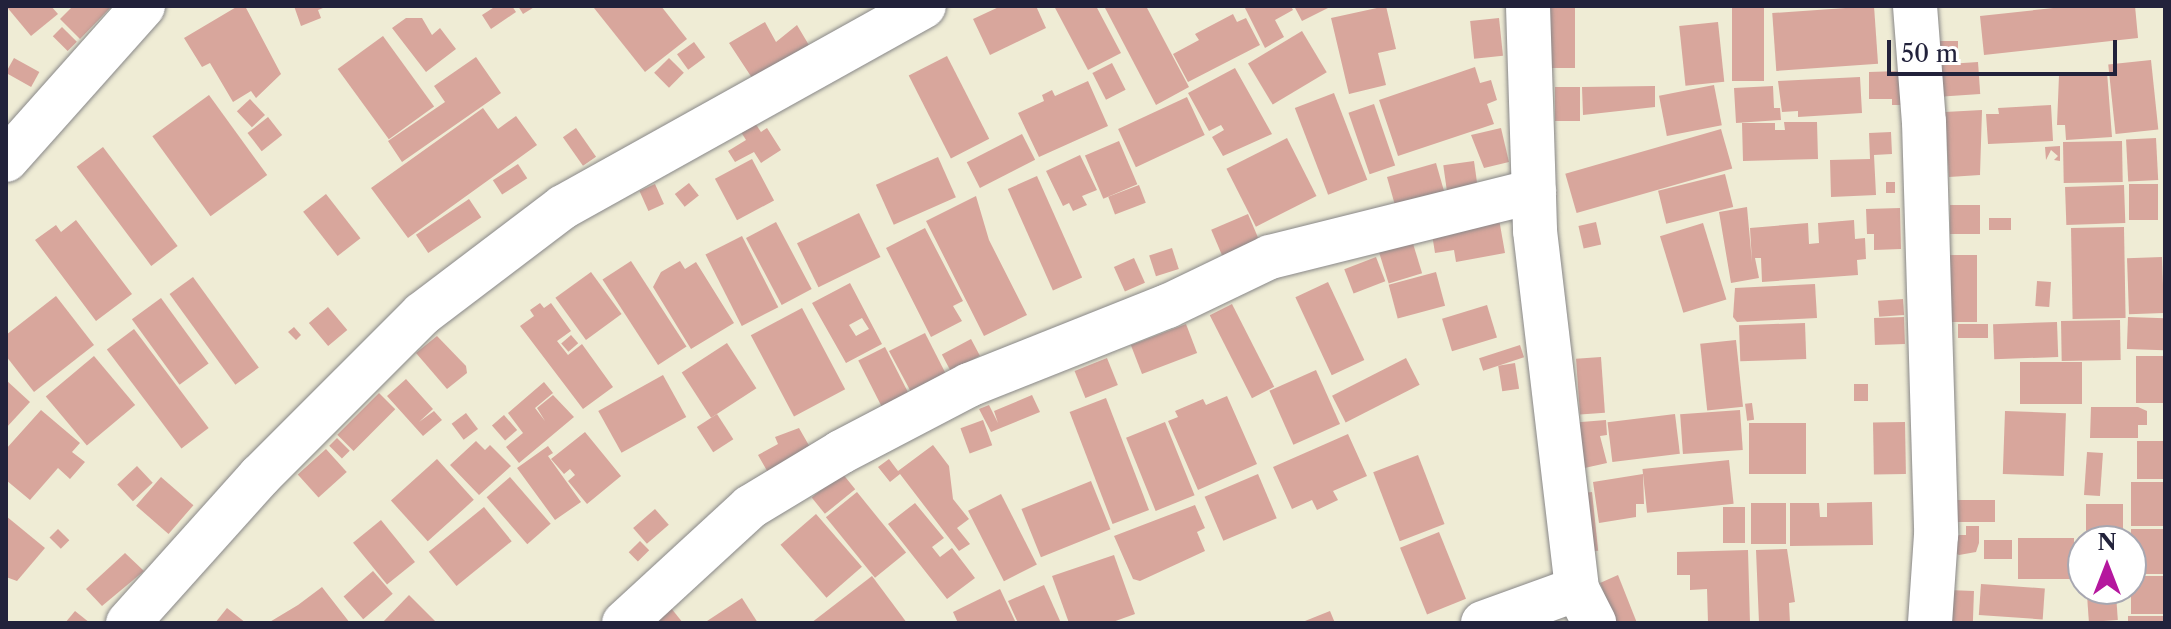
<!DOCTYPE html>
<style>
body{margin:0}
#map{position:relative;width:2171px;height:629px;overflow:hidden;background:#efecd5;font-family:"Libre Caslon Text",serif}
div>[style]{position:absolute}
[style*='--x']{left:calc(var(--x)*1px);top:calc(var(--y)*1px);width:calc(var(--w)*1px);rotate:calc(var(--a)*1deg)}
.building>*{inset:0;background:#d8a69c;transform-origin:0 0}
.roads{filter:drop-shadow(0 0 2px #888788) drop-shadow(0 0 2px #888788)}
.minor>*{height:44px;margin:-22px;padding:0 22px;transform-origin:22px;border-radius:22px;background:#fff}
span{translate:-50% -50%;white-space:nowrap;text-align:center;line-height:1.15;-webkit-text-stroke:6px #fff;paint-order:stroke}
.frame{position:absolute;inset:0;border:8px solid #22223b;pointer-events:none}
.north{position:absolute;left:2067px;top:525px;width:80px;height:80px;box-sizing:border-box;background:#fff;border:2px solid #a7a7b1;border-radius:50%;rotate:0deg;font-size:22px;font-weight:700;line-height:32px;text-align:center;color:#22223b}
.north::after{content:'';display:block;margin:auto;width:28px;height:36px;background:#b5179e;clip-path:polygon(50% 0,100% 100%,50% 72%,0 100%)}
.scale{position:absolute;left:1887px;top:40px;width:230px;height:36px;box-sizing:border-box;border:4px solid #22223b;border-top:0;padding-left:10px;font-size:24px;line-height:28px;white-space:nowrap;color:#22223b;-webkit-text-stroke:6px #fff;paint-order:stroke}
</style>
<div id="map">
<div class="building">
<div style="clip-path:polygon(6px 6px,51px 6px,58px 14px,31px 36px)"></div>
<div style="clip-path:polygon(73px 6px,112px 6px,80px 39px,60px 19px)"></div>
<div style="clip-path:polygon(238px 6px,245px 6px,281px 74px,256px 98px,251px 91px,233px 102px,210px 63px,202px 67px,184px 38px)"></div>
<div style="clip-path:polygon(294px 6px,328px 6px,318px 10px,321px 18px,301px 26px)"></div>
<div style="clip-path:polygon(496px 6px,512px 6px,516px 12px,491px 29px,482px 15px)"></div>
<div style="clip-path:polygon(518px 6px,536px 6px,523px 14px)"></div>
<div style="clip-path:polygon(661px 6px,687px 39px,645px 72px,594px 8px)"></div>
<div style="clip-path:polygon(1001px 6px,1036px 6px,1046px 28px,990px 55px,973px 19px)"></div>
<div style="clip-path:polygon(1054px 6px,1096px 6px,1121px 53px,1088px 70px)"></div>
<div style="clip-path:polygon(1104px 6px,1146px 6px,1189px 87px,1156px 105px)"></div>
<div style="clip-path:polygon(1244px 6px,1291px 6px,1293px 10px,1275px 20px,1284px 37px,1265px 48px)"></div>
<div style="clip-path:polygon(1294px 6px,1332px 6px,1302px 21px)"></div>
<div style="clip-path:polygon(1386px 6px,1396px 49px,1378px 53px,1386px 85px,1349px 94px,1331px 18px)"></div>
<div style="left:1549px;top:6px;width:26px;height:62px"></div>
<div style="left:1732px;top:6px;width:32px;height:75px"></div>
<div style="left:1874px;top:6px;width:58px;height:102px;rotate:86deg"></div>
<div style="clip-path:polygon(2072px 6px,2135px 6px,2138px 38px,1984px 55px,1980px 16px)"></div>
<div style="clip-path:polygon(1233px 14px,1237px 22px,1246px 18px,1260px 45px,1188px 82px,1173px 54px,1199px 40px,1195px 34px)"></div>
<div style="clip-path:polygon(406px 18px,422px 18px,432px 35px,440px 28px,456px 49px,426px 72px,392px 28px)"></div>
<div style="left:1499px;top:18px;width:38px;height:29px;rotate:84deg"></div>
<div style="clip-path:polygon(765px 22px,776px 42px,797px 25px,813px 52px,756px 84px,729px 43px)"></div>
<div style="left:1718px;top:22px;width:60px;height:39px;rotate:84deg"></div>
<div style="left:62px;top:27px;width:21px;height:13px;rotate:45deg"></div>
<div style="left:1302px;top:31px;width:48px;height:63px;rotate:59deg"></div>
<div style="left:383px;top:36px;width:87px;height:56px;rotate:54deg"></div>
<div style="left:1939px;top:41px;width:19px;height:14px"></div>
<div style="left:694px;top:42px;width:19px;height:21px;rotate:54deg"></div>
<div style="left:947px;top:56px;width:93px;height:43px;rotate:63deg"></div>
<div style="clip-path:polygon(476px 57px,501px 93px,402px 162px,388px 141px,445px 102px,434px 86px)"></div>
<div style="left:14px;top:58px;width:29px;height:17px;rotate:29deg"></div>
<div style="left:669px;top:58px;width:21px;height:21px;rotate:45deg"></div>
<div style="left:2151px;top:60px;width:70px;height:43px;rotate:84deg"></div>
<div style="left:1978px;top:62px;width:32px;height:41px;rotate:86deg"></div>
<div style="left:1112px;top:63px;width:30px;height:22px;rotate:63deg"></div>
<div style="clip-path:polygon(1475px 67px,1480px 83px,1491px 80px,1497px 100px,1487px 104px,1494px 124px,1398px 156px,1379px 100px)"></div>
<div style="clip-path:polygon(1235px 68px,1272px 134px,1223px 156px,1212px 137px,1224px 130px,1221px 125px,1209px 131px,1188px 93px)"></div>
<div style="clip-path:polygon(1900px 71px,1901px 105px,1892px 105px,1892px 99px,1869px 99px,1869px 72px)"></div>
<div style="clip-path:polygon(2107px 72px,2112px 137px,2066px 140px,2065px 125px,2057px 125px,2059px 75px)"></div>
<div style="clip-path:polygon(1860px 77px,1862px 113px,1798px 117px,1798px 111px,1782px 112px,1778px 81px)"></div>
<div style="clip-path:polygon(1088px 81px,1108px 126px,1039px 157px,1018px 113px,1044px 101px,1042px 95px,1052px 90px,1055px 96px)"></div>
<div style="left:1714px;top:85px;width:41px;height:56px;rotate:79deg"></div>
<div style="clip-path:polygon(1655px 86px,1655px 107px,1583px 115px,1582px 87px)"></div>
<div style="clip-path:polygon(1773px 86px,1774px 108px,1780px 108px,1781px 120px,1736px 123px,1734px 88px)"></div>
<div style="left:1555px;top:87px;width:25px;height:34px"></div>
<div style="left:1334px;top:93px;width:93px;height:42px;rotate:69deg"></div>
<div style="left:209px;top:95px;width:99px;height:70px;rotate:54deg"></div>
<div style="left:1187px;top:97px;width:42px;height:76px;rotate:65deg"></div>
<div style="left:250px;top:99px;width:22px;height:18px;rotate:47deg"></div>
<div style="left:1374px;top:104px;width:65px;height:27px;rotate:71deg"></div>
<div style="clip-path:polygon(2051px 105px,2053px 141px,1988px 144px,1986px 114px,1999px 114px,1998px 108px)"></div>
<div style="clip-path:polygon(483px 108px,498px 129px,516px 116px,537px 145px,408px 238px,371px 188px)"></div>
<div style="clip-path:polygon(1982px 110px,1980px 175px,1949px 177px,1945px 112px)"></div>
<div style="left:268px;top:117px;width:23px;height:26px;rotate:52deg"></div>
<div style="clip-path:polygon(1784px 122px,1817px 122px,1818px 159px,1743px 161px,1742px 123px,1775px 123px,1775px 130px,1785px 130px)"></div>
<div style="clip-path:polygon(755px 123px,761px 132px,767px 128px,781px 150px,761px 163px,754px 152px,735px 162px,728px 151px,746px 140px,741px 132px)"></div>
<div style="left:576px;top:128px;width:35px;height:16px;rotate:55deg"></div>
<div style="clip-path:polygon(1501px 128px,1509px 162px,1484px 168px,1471px 135px)"></div>
<div style="left:1721px;top:129px;width:41px;height:162px;rotate:74deg"></div>
<div style="clip-path:polygon(1891px 132px,1892px 154px,1874px 155px,1876px 195px,1831px 197px,1830px 160px,1870px 159px,1869px 133px)"></div>
<div style="left:1022px;top:134px;width:29px;height:62px;rotate:63deg"></div>
<div style="left:1287px;top:138px;width:65px;height:68px;rotate:63deg"></div>
<div style="left:2156px;top:138px;width:42px;height:30px;rotate:87deg"></div>
<div style="left:1119px;top:141px;width:47px;height:37px;rotate:67deg"></div>
<div style="left:2122px;top:141px;width:41px;height:59px;rotate:89deg"></div>
<div style="clip-path:polygon(2060px 146px,2060px 161px,2054px 160px,2058px 156px,2051px 150px,2046px 160px,2045px 147px)"></div>
<div style="left:103px;top:147px;width:124px;height:33px;rotate:53deg"></div>
<div style="clip-path:polygon(1080px 155px,1097px 190px,1082px 196px,1087px 205px,1073px 211px,1069px 203px,1063px 206px,1046px 171px)"></div>
<div style="left:938px;top:157px;width:44px;height:68px;rotate:66deg"></div>
<div style="left:752px;top:159px;width:47px;height:42px;rotate:62deg"></div>
<div style="left:1474px;top:161px;width:28px;height:31px;rotate:82deg"></div>
<div style="left:1436px;top:163px;width:29px;height:51px;rotate:74deg"></div>
<div style="left:518px;top:164px;width:17px;height:30px;rotate:57deg"></div>
<div style="left:1725px;top:174px;width:34px;height:69px;rotate:76deg"></div>
<div style="left:1037px;top:176px;width:111px;height:32px;rotate:66deg"></div>
<div style="left:1886px;top:182px;width:9px;height:11px"></div>
<div style="left:689px;top:183px;width:16px;height:18px;rotate:52deg"></div>
<div style="left:655px;top:184px;width:22px;height:17px;rotate:66deg"></div>
<div style="left:2158px;top:184px;width:36px;height:29px;rotate:90deg"></div>
<div style="left:1139px;top:185px;width:19px;height:33px;rotate:69deg"></div>
<div style="left:2124px;top:185px;width:38px;height:59px;rotate:88deg"></div>
<div style="left:326px;top:194px;width:56px;height:29px;rotate:52deg"></div>
<div style="clip-path:polygon(976px 196px,989px 240px,1027px 315px,984px 336px,926px 221px)"></div>
<div style="left:469px;top:199px;width:22px;height:64px;rotate:56deg"></div>
<div style="left:1950px;top:205px;width:30px;height:29px"></div>
<div style="clip-path:polygon(1747px 207px,1752px 262px,1750px 228px,1808px 223px,1809px 244px,1819px 243px,1818px 223px,1854px 220px,1855px 239px,1865px 238px,1866px 259px,1857px 260px,1858px 275px,1762px 282px,1761px 258px,1755px 258px,1759px 278px,1731px 283px,1719px 212px)"></div>
<div style="clip-path:polygon(1900px 208px,1901px 249px,1874px 250px,1874px 234px,1867px 234px,1866px 209px)"></div>
<div style="left:859px;top:213px;width:49px;height:69px;rotate:64deg"></div>
<div style="left:1248px;top:214px;width:28px;height:40px;rotate:67deg"></div>
<div style="left:1989px;top:218px;width:22px;height:12px"></div>
<div style="clip-path:polygon(1499px 219px,1505px 253px,1456px 262px,1454px 250px,1435px 253px,1431px 228px)"></div>
<div style="clip-path:polygon(76px 220px,132px 294px,96px 321px,35px 240px,56px 225px,61px 232px)"></div>
<div style="left:776px;top:222px;width:76px;height:34px;rotate:62deg"></div>
<div style="left:1596px;top:222px;width:23px;height:18px;rotate:77deg"></div>
<div style="left:1703px;top:223px;width:80px;height:45px;rotate:73deg"></div>
<div style="left:2124px;top:227px;width:91px;height:53px;rotate:89deg"></div>
<div style="clip-path:polygon(925px 228px,963px 301px,953px 306px,962px 321px,931px 337px,886px 248px)"></div>
<div style="left:742px;top:236px;width:80px;height:41px;rotate:63deg"></div>
<div style="left:1411px;top:237px;width:38px;height:35px;rotate:73deg"></div>
<div style="left:1172px;top:248px;width:22px;height:24px;rotate:72deg"></div>
<div style="left:1949px;top:255px;width:28px;height:67px"></div>
<div style="left:1376px;top:257px;width:26px;height:34px;rotate:69deg"></div>
<div style="left:2162px;top:257px;width:56px;height:35px;rotate:88deg"></div>
<div style="left:1134px;top:258px;width:27px;height:22px;rotate:66deg"></div>
<div style="left:631px;top:261px;width:102px;height:34px;rotate:57deg"></div>
<div style="clip-path:polygon(680px 261px,685px 269px,696px 262px,734px 323px,691px 349px,653px 287px,661px 272px)"></div>
<div style="left:591px;top:272px;width:52px;height:44px;rotate:54deg"></div>
<div style="left:1436px;top:272px;width:35px;height:49px;rotate:75deg"></div>
<div style="left:193px;top:277px;width:112px;height:29px;rotate:54deg"></div>
<div style="left:2037px;top:281px;width:14px;height:25px;rotate:4deg"></div>
<div style="left:1328px;top:282px;width:86px;height:36px;rotate:65deg"></div>
<div style="clip-path:polygon(evenodd,850px 283px,882px 344px,846px 363px,812px 303px,850px 283px,862px 318px,869px 329px,856px 336px,849px 325px,862px 318px)"></div>
<div style="clip-path:polygon(1815px 284px,1817px 318px,1737px 322px,1733px 317px,1735px 288px)"></div>
<div style="clip-path:polygon(56px 296px,94px 345px,34px 392px,6px 356px,6px 335px)"></div>
<div style="left:161px;top:298px;width:81px;height:36px;rotate:54deg"></div>
<div style="left:1903px;top:299px;width:16px;height:25px;rotate:86deg"></div>
<div style="clip-path:polygon(540px 303px,544px 308px,551px 303px,571px 331px,557px 341px,568px 355px,582px 344px,613px 387px,583px 409px,520px 326px,534px 316px,530px 310px)"></div>
<div style="left:1232px;top:304px;width:93px;height:25px;rotate:63deg"></div>
<div style="left:1487px;top:305px;width:34px;height:47px;rotate:73deg"></div>
<div style="left:328px;top:307px;width:30px;height:25px;rotate:50deg"></div>
<div style="left:802px;top:308px;width:92px;height:58px;rotate:62deg"></div>
<div style="left:1904px;top:317px;width:27px;height:30px;rotate:88deg"></div>
<div style="left:2128px;top:317px;width:37px;height:32px;rotate:2deg"></div>
<div style="left:2120px;top:320px;width:40px;height:59px;rotate:89deg"></div>
<div style="left:2057px;top:322px;width:35px;height:64px;rotate:88deg"></div>
<div style="left:1805px;top:323px;width:36px;height:66px;rotate:88deg"></div>
<div style="left:1186px;top:324px;width:31px;height:59px;rotate:69deg"></div>
<div style="left:1958px;top:324px;width:30px;height:14px"></div>
<div style="clip-path:polygon(294px 327px,301px 335px,296px 340px,288px 332px)"></div>
<div style="left:134px;top:329px;width:124px;height:34px;rotate:53deg"></div>
<div style="clip-path:polygon(925px 333px,950px 382px,911px 392px,889px 351px)"></div>
<div style="left:571px;top:335px;width:11px;height:13px;rotate:49deg"></div>
<div style="clip-path:polygon(437px 336px,466px 366px,467px 373px,447px 389px,416px 353px)"></div>
<div style="left:971px;top:339px;width:19px;height:33px;rotate:62deg"></div>
<div style="left:1736px;top:340px;width:67px;height:36px;rotate:84deg"></div>
<div style="left:727px;top:343px;width:54px;height:54px;rotate:57deg"></div>
<div style="left:1520px;top:345px;width:13px;height:43px;rotate:72deg"></div>
<div style="left:885px;top:347px;width:56px;height:30px;rotate:63deg"></div>
<div style="left:94px;top:356px;width:64px;height:63px;rotate:50deg"></div>
<div style="left:2165px;top:356px;width:47px;height:29px;rotate:90deg"></div>
<div style="left:1601px;top:357px;width:56px;height:25px;rotate:86deg"></div>
<div style="left:1107px;top:358px;width:29px;height:35px;rotate:68deg"></div>
<div style="left:1406px;top:358px;width:30px;height:83px;rotate:63deg"></div>
<div style="left:2020px;top:362px;width:62px;height:42px"></div>
<div style="left:1515px;top:363px;width:26px;height:17px;rotate:81deg"></div>
<div style="left:1316px;top:370px;width:59px;height:51px;rotate:66deg"></div>
<div style="left:663px;top:375px;width:48px;height:74px;rotate:61deg"></div>
<div style="clip-path:polygon(406px 379px,433px 409px,419px 422px,434px 411px,442px 420px,423px 436px,387px 396px)"></div>
<div style="clip-path:polygon(6px 380px,30px 402px,6px 428px)"></div>
<div style="clip-path:polygon(544px 382px,553px 393px,535px 408px,545px 421px,537px 408px,553px 395px,574px 417px,519px 463px,506px 447px,523px 433px,508px 413px)"></div>
<div style="left:1854px;top:384px;width:14px;height:17px"></div>
<div style="left:379px;top:393px;width:23px;height:59px;rotate:45deg"></div>
<div style="clip-path:polygon(1032px 395px,1040px 412px,991px 432px,979px 409px,989px 405px,998px 423px,994px 411px)"></div>
<div style="clip-path:polygon(1227px 396px,1257px 464px,1198px 490px,1168px 421px,1178px 417px,1175px 411px,1203px 399px,1206px 405px)"></div>
<div style="left:1106px;top:398px;width:120px;height:39px;rotate:69deg"></div>
<div style="left:1752px;top:403px;width:17px;height:7px;rotate:83deg"></div>
<div style="clip-path:polygon(2091px 407px,2138px 407px,2147px 411px,2147px 425px,2138px 425px,2138px 438px,2090px 438px)"></div>
<div style="clip-path:polygon(41px 410px,80px 443px,72px 452px,85px 462px,70px 479px,58px 468px,30px 500px,6px 480px,6px 449px)"></div>
<div style="left:1740px;top:410px;width:40px;height:60px;rotate:86deg"></div>
<div style="left:2005px;top:411px;width:61px;height:63px;rotate:2deg"></div>
<div style="left:466px;top:413px;width:20px;height:18px;rotate:53deg"></div>
<div style="left:717px;top:414px;width:30px;height:24px;rotate:57deg"></div>
<div style="left:1675px;top:414px;width:40px;height:68px;rotate:83deg"></div>
<div style="left:504px;top:415px;width:20px;height:16px;rotate:49deg"></div>
<div style="left:983px;top:420px;width:27px;height:24px;rotate:70deg"></div>
<div style="clip-path:polygon(1606px 420px,1607px 435px,1600px 436px,1607px 463px,1580px 469px,1569px 423px)"></div>
<div style="left:1165px;top:422px;width:79px;height:42px;rotate:68deg"></div>
<div style="left:1905px;top:422px;width:52px;height:32px;rotate:89deg"></div>
<div style="left:1749px;top:423px;width:57px;height:51px"></div>
<div style="clip-path:polygon(799px 428px,811px 449px,770px 476px,758px 455px,778px 444px,775px 437px)"></div>
<div style="clip-path:polygon(585px 432px,621px 476px,587px 504px,568px 481px,575px 475px,570px 469px,564px 474px,551px 459px)"></div>
<div style="clip-path:polygon(1348px 434px,1367px 476px,1333px 491px,1338px 500px,1317px 510px,1312px 500px,1292px 509px,1273px 467px)"></div>
<div style="left:337px;top:438px;width:18px;height:11px;rotate:45deg"></div>
<div style="clip-path:polygon(476px 441px,485px 450px,490px 445px,511px 466px,479px 495px,450px 465px)"></div>
<div style="left:2137px;top:441px;width:28px;height:38px"></div>
<div style="clip-path:polygon(933px 445px,949px 466px,953px 499px,969px 519px,957px 528px,970px 544px,959px 551px,900px 474px,890px 482px,878px 467px,889px 459px,898px 471px)"></div>
<div style="clip-path:polygon(548px 446px,553px 453px,548px 456px,581px 502px,555px 520px,517px 468px)"></div>
<div style="left:326px;top:449px;width:31px;height:38px;rotate:48deg"></div>
<div style="left:2087px;top:452px;width:16px;height:43px;rotate:4deg"></div>
<div style="left:1418px;top:455px;width:74px;height:48px;rotate:69deg"></div>
<div style="left:437px;top:459px;width:55px;height:62px;rotate:48deg"></div>
<div style="left:1729px;top:460px;width:44px;height:87px;rotate:84deg"></div>
<div style="left:137px;top:466px;width:23px;height:27px;rotate:47deg"></div>
<div style="left:842px;top:473px;width:21px;height:39px;rotate:51deg"></div>
<div style="left:1258px;top:474px;width:48px;height:58px;rotate:67deg"></div>
<div style="clip-path:polygon(1643px 474px,1644px 504px,1636px 504px,1636px 517px,1599px 523px,1593px 482px)"></div>
<div style="left:161px;top:477px;width:43px;height:38px;rotate:41deg"></div>
<div style="left:510px;top:477px;width:62px;height:31px;rotate:49deg"></div>
<div style="left:1091px;top:481px;width:52px;height:75px;rotate:68deg"></div>
<div style="left:2131px;top:482px;width:34px;height:44px"></div>
<div style="left:857px;top:492px;width:78px;height:40px;rotate:51deg"></div>
<div style="left:1592px;top:492px;width:59px;height:16px;rotate:84deg"></div>
<div style="left:1001px;top:494px;width:79px;height:37px;rotate:63deg"></div>
<div style="left:1995px;top:500px;width:22px;height:38px;rotate:90deg"></div>
<div style="clip-path:polygon(1872px 502px,1873px 545px,1790px 546px,1790px 503px,1819px 503px,1820px 517px,1827px 517px,1827px 503px)"></div>
<div style="clip-path:polygon(915px 503px,944px 538px,932px 547px,940px 557px,952px 548px,975px 578px,947px 599px,888px 524px)"></div>
<div style="left:1786px;top:503px;width:41px;height:35px;rotate:90deg"></div>
<div style="left:2086px;top:504px;width:37px;height:37px"></div>
<div style="clip-path:polygon(1195px 505px,1205px 528px,1197px 532px,1205px 551px,1140px 581px,1133px 579px,1114px 536px)"></div>
<div style="left:484px;top:507px;width:44px;height:71px;rotate:51deg"></div>
<div style="left:1723px;top:507px;width:22px;height:36px"></div>
<div style="left:655px;top:509px;width:21px;height:29px;rotate:49deg"></div>
<div style="left:816px;top:514px;width:70px;height:47px;rotate:49deg"></div>
<div style="clip-path:polygon(6px 516px,45px 548px,17px 581px,6px 577px)"></div>
<div style="left:381px;top:520px;width:54px;height:36px;rotate:51deg"></div>
<div style="clip-path:polygon(1966px 526px,1979px 526px,1979px 543px,1976px 552px,1959px 555px,1953px 552px,1952px 535px,1966px 535px)"></div>
<div style="left:58px;top:529px;width:16px;height:12px;rotate:45deg"></div>
<div style="left:2131px;top:529px;width:34px;height:45px"></div>
<div style="left:1439px;top:532px;width:72px;height:42px;rotate:68deg"></div>
<div style="left:2018px;top:538px;width:56px;height:41px"></div>
<div style="left:2012px;top:540px;width:19px;height:28px;rotate:90deg"></div>
<div style="left:640px;top:541px;width:13px;height:16px;rotate:45deg"></div>
<div style="clip-path:polygon(1787px 549px,1795px 602px,1789px 603px,1790px 623px,1759px 623px,1756px 550px)"></div>
<div style="clip-path:polygon(1748px 550px,1750px 623px,1708px 623px,1707px 589px,1690px 590px,1690px 575px,1677px 575px,1677px 552px)"></div>
<div style="clip-path:polygon(125px 553px,144px 571px,102px 606px,86px 589px)"></div>
<div style="clip-path:polygon(1114px 555px,1135px 614px,1110px 623px,1069px 623px,1052px 576px)"></div>
<div style="left:373px;top:571px;width:30px;height:39px;rotate:49deg"></div>
<div style="clip-path:polygon(1618px 575px,1637px 623px,1616px 623px,1600px 583px)"></div>
<div style="clip-path:polygon(872px 576px,907px 623px,811px 623px)"></div>
<div style="left:2131px;top:576px;width:34px;height:38px"></div>
<div style="left:1981px;top:584px;width:64px;height:31px;rotate:4deg"></div>
<div style="clip-path:polygon(1044px 585px,1061px 623px,1018px 623px,1008px 601px)"></div>
<div style="clip-path:polygon(322px 587px,350px 623px,268px 623px,298px 605px)"></div>
<div style="clip-path:polygon(1000px 589px,1016px 623px,958px 623px,953px 612px)"></div>
<div style="left:1948px;top:590px;width:26px;height:33px;rotate:2deg"></div>
<div style="left:2116px;top:594px;width:26px;height:29px;rotate:86deg"></div>
<div style="clip-path:polygon(409px 595px,437px 623px,382px 623px)"></div>
<div style="clip-path:polygon(742px 598px,758px 623px,704px 623px)"></div>
<div style="clip-path:polygon(667px 603px,683px 623px,646px 623px)"></div>
<div style="clip-path:polygon(227px 608px,246px 623px,215px 623px)"></div>
<div style="clip-path:polygon(75px 611px,90px 623px,65px 623px)"></div>
<div style="clip-path:polygon(1330px 611px,1335px 623px,1300px 623px)"></div>
<div style="left:2128px;top:616px;width:37px;height:7px"></div>
</div>
<div class="roads">
<div class="minor">
<div style="--x:1528;--y:6;--w:225;--a:88.2"></div>
<div style="--x:1535;--y:231;--w:360;--a:83.3"></div>
<div style="--x:1577;--y:589;--w:38;--a:63"></div>
<div style="--x:1915;--y:6;--w:116;--a:85.6"></div>
<div style="--x:1924;--y:122;--w:413;--a:88.3"></div>
<div style="--x:1936;--y:535;--w:88;--a:93.9"></div>
<div style="--x:6;--y:160;--w:206;--a:-48.3"></div>
<div style="--x:128;--y:623;--w:198;--a:-48.1"></div>
<div style="--x:260;--y:476;--w:229;--a:-45"></div>
<div style="--x:422;--y:314;--w:177;--a:-37.2"></div>
<div style="--x:563;--y:207;--w:413;--a:-29.1"></div>
<div style="--x:624;--y:623;--w:171;--a:-42.6"></div>
<div style="--x:750;--y:507;--w:106;--a:-31.1"></div>
<div style="--x:841;--y:452;--w:144;--a:-27.6"></div>
<div style="--x:969;--y:385;--w:214;--a:-21.7"></div>
<div style="--x:1168;--y:306;--w:113;--a:-25.7"></div>
<div style="--x:1270;--y:257;--w:272;--a:-14"></div>
<div style="--x:1483;--y:623;--w:100;--a:-19.9"></div>
</div>
</div>
<div class="frame"></div>
<div class="north">N</div>
<div class="scale">50 m</div>
</div>
